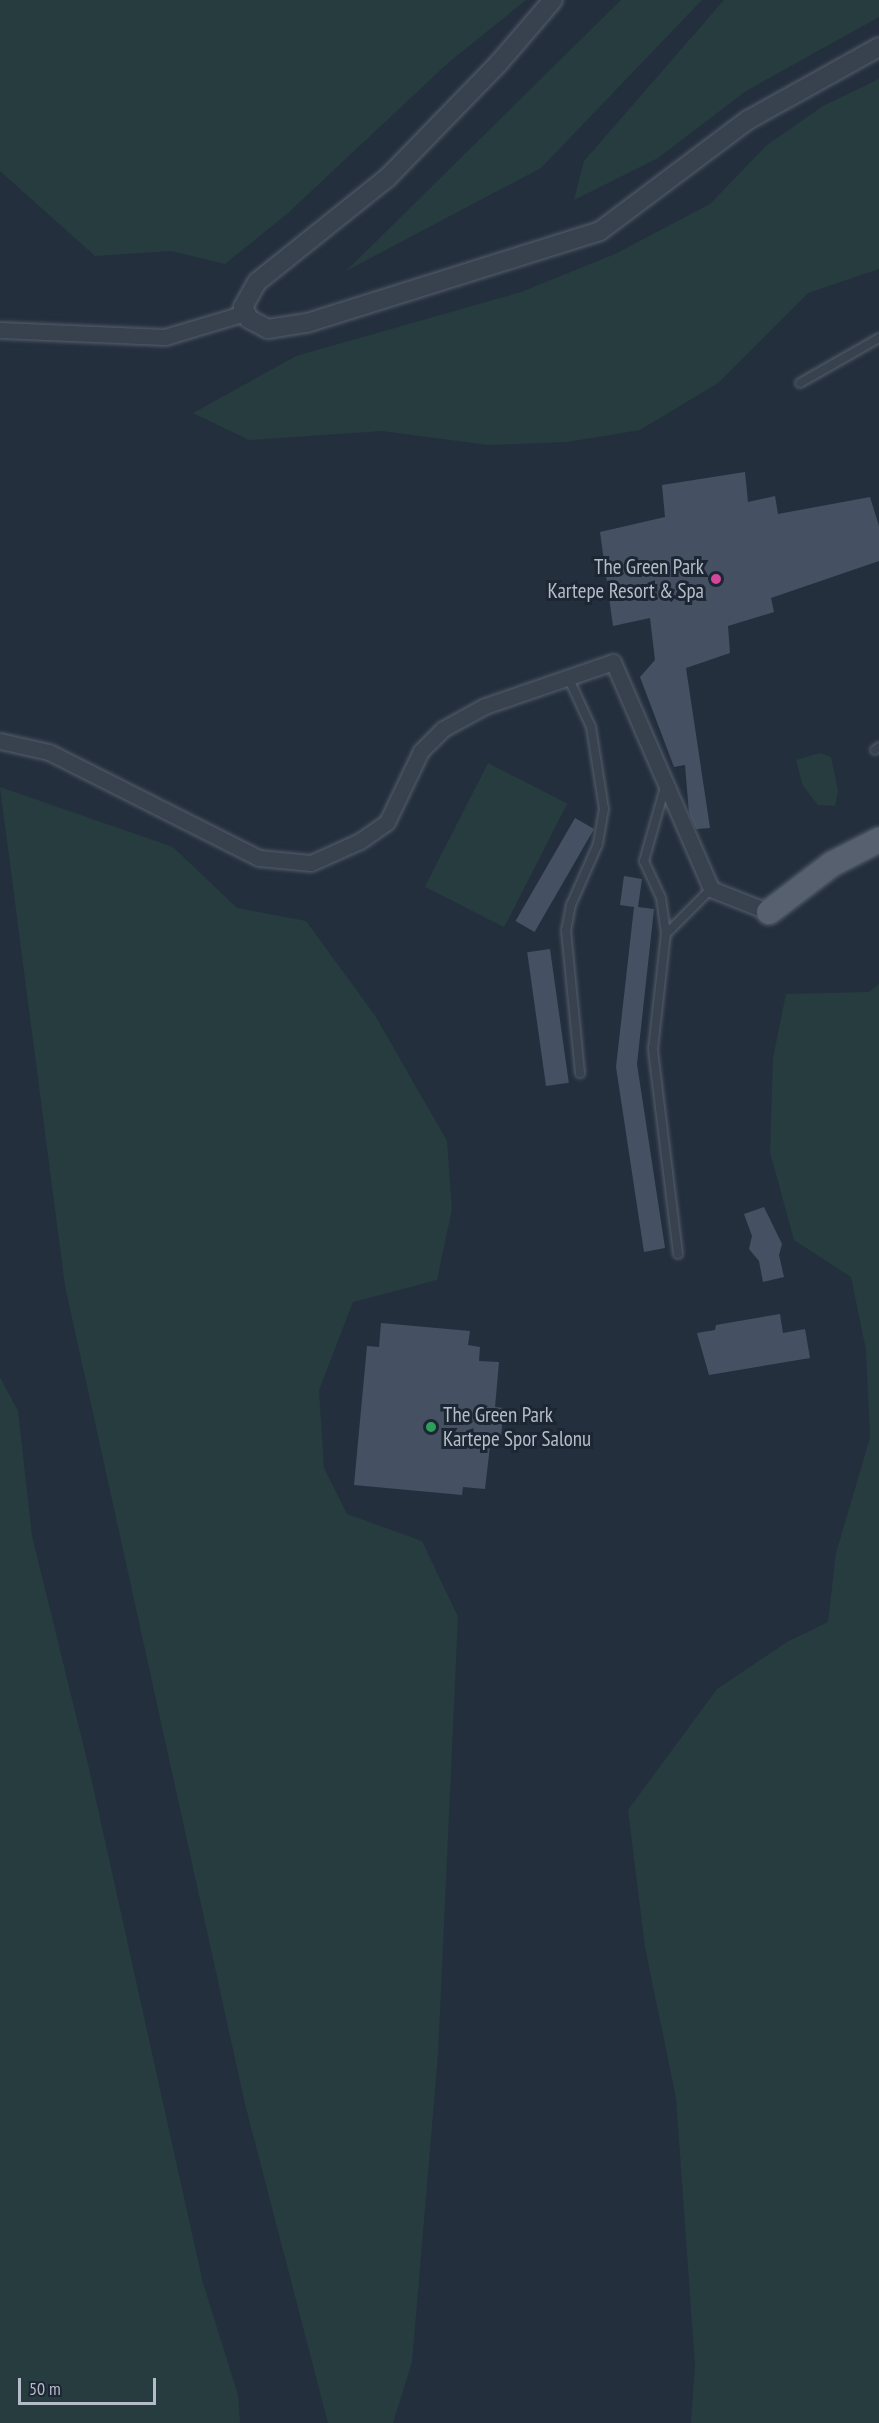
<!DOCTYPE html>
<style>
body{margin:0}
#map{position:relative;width:879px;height:2423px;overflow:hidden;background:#242f3e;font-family:"PT Sans Narrow",sans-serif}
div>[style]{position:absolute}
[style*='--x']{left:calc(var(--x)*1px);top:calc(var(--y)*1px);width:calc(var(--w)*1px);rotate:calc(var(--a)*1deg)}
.green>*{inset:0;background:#263c3f;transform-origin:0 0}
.building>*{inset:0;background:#455162;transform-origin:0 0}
.roads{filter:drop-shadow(0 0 2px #565f6c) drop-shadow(0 0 2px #565f6c)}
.service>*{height:8px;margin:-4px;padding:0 4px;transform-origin:4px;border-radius:4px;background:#38414e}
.minor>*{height:15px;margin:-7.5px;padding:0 7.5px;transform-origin:7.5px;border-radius:7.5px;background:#38414e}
.tertiary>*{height:18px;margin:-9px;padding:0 9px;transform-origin:9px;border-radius:9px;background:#38414e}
.primary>*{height:24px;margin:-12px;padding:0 12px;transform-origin:12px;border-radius:12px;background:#56606e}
.dots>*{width:16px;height:16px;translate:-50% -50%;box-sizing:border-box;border:3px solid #1d2633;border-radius:50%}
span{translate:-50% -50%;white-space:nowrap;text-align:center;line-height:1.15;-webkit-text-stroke:6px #1d2633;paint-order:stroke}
.poi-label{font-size:21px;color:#b4bcc9}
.right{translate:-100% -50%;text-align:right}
.left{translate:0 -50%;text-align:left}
.scale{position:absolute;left:18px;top:2378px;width:138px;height:27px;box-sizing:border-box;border:3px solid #b4bcc9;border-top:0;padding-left:8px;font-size:18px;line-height:21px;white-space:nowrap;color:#b4bcc9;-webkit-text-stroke:4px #1d2633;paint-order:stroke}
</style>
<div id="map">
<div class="green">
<div style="clip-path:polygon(0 0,526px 0,449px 62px,288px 213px,225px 264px,171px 251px,95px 256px,0 171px)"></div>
<div style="clip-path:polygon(621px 0,702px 0,541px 168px,346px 271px)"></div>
<div style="clip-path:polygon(724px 0,879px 0,879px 17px,746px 91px,658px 158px,574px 200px,584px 161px)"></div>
<div style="clip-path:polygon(879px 79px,879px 269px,808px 293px,718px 383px,640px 430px,567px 442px,488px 445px,382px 431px,249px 440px,193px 413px,296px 356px,521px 292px,615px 254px,710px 204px,767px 145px,823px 106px)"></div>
<div style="clip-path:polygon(820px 753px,831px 757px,838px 791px,835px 806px,818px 805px,803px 786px,796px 760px)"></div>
<div style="left:488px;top:763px;width:89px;height:139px;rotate:27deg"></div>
<div style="clip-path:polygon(0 787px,173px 847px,237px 908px,306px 921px,376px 1017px,447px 1141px,452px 1209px,437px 1280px,353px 1302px,319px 1390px,324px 1468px,347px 1514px,422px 1541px,458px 1617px,438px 2055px,412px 2362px,393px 2423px,328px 2423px,245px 2104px,65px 1286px)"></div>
<div style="clip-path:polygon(879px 984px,879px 2423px,691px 2423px,695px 2366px,676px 2098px,645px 1947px,628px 1810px,717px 1689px,787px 1642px,828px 1622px,836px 1553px,870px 1438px,866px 1350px,851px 1277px,794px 1240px,770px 1152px,773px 1058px,786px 994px,869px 992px)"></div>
<div style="clip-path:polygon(0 1377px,18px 1411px,32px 1536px,88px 1764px,203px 2283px,238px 2395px,240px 2423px,0 2423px)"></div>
</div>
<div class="building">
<div style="clip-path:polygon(745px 472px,748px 502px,775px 496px,778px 514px,870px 497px,879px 526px,879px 561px,771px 598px,774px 612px,728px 626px,730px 653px,686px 668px,710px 828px,696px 829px,689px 813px,685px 765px,674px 767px,640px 677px,655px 660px,650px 618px,613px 626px,600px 532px,665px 517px,662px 485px)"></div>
<div style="left:575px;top:818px;width:22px;height:119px;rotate:30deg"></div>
<div style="clip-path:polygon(624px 876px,642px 879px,638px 907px,654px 909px,637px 1064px,665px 1248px,644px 1252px,616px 1067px,634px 907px,620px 905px)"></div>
<div style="left:550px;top:949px;width:135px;height:23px;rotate:82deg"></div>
<div style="clip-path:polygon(764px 1207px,782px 1244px,779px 1255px,784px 1277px,763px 1282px,759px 1261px,749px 1249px,752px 1236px,744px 1214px)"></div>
<div style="clip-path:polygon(780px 1314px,783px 1333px,805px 1329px,810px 1358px,709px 1375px,697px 1333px,715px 1330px,716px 1325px)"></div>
<div style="clip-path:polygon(381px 1323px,470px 1331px,468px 1345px,480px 1347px,479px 1361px,499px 1362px,495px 1407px,504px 1408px,500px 1446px,490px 1446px,485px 1489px,463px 1487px,462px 1495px,354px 1485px,367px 1346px,379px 1347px)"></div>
</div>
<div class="roads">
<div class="service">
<div style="--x:800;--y:383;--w:91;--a:-29.7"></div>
<div style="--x:568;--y:677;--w:55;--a:65.3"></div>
<div style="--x:591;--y:727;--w:83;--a:81"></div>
<div style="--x:604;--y:809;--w:36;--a:100"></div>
<div style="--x:598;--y:844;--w:67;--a:113.9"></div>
<div style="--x:571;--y:905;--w:25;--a:101"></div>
<div style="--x:566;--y:930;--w:144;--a:84.4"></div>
<div style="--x:875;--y:750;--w:5;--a:-37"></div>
<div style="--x:665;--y:787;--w:77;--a:105.8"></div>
<div style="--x:644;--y:861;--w:41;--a:65.3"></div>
<div style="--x:661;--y:898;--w:36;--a:82"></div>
<div style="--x:678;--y:1254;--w:207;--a:-97"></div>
<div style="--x:653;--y:1049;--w:116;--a:-83.6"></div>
<div style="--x:666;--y:934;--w:64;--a:-45"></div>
</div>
<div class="minor">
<div style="--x:0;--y:330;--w:165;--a:2.4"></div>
<div style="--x:165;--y:337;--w:84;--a:-16.7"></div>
<div style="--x:0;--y:741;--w:50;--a:12.7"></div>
<div style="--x:49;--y:752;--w:235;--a:26.8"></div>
<div style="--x:259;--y:858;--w:52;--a:5.5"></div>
<div style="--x:311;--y:863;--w:54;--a:-24.2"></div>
<div style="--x:360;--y:841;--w:33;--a:-35"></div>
<div style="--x:387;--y:822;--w:79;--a:-64.4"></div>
<div style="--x:421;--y:751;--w:31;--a:-45"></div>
<div style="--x:443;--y:729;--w:48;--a:-28.7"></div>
<div style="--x:485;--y:706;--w:135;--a:-19"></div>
<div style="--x:613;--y:662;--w:247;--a:66.6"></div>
<div style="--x:711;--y:889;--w:62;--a:21.6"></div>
</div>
<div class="tertiary">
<div style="--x:553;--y:0;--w:84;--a:130.7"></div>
<div style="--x:498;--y:64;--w:159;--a:134.2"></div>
<div style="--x:387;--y:178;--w:166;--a:141.3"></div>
<div style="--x:257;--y:282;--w:29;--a:119"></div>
<div style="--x:243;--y:307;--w:13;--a:63"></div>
<div style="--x:249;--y:319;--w:21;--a:28"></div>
<div style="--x:268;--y:329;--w:39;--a:-9"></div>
<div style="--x:307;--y:323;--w:307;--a:-17.4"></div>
<div style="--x:600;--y:231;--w:185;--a:-36.9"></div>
<div style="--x:748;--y:120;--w:150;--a:-29.1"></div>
</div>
<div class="primary">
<div style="--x:769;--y:912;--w:79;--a:-37.3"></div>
<div style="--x:832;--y:864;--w:53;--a:-27.1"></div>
</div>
</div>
<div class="dots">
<div style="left:716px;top:579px;background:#d1479c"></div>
<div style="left:431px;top:1427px;background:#2e9e5b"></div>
</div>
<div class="poi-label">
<span class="right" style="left:704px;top:579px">The Green Park<br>Kartepe Resort &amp; Spa</span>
<span class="left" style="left:443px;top:1427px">The Green Park<br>Kartepe Spor Salonu</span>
</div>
<div class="scale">50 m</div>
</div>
